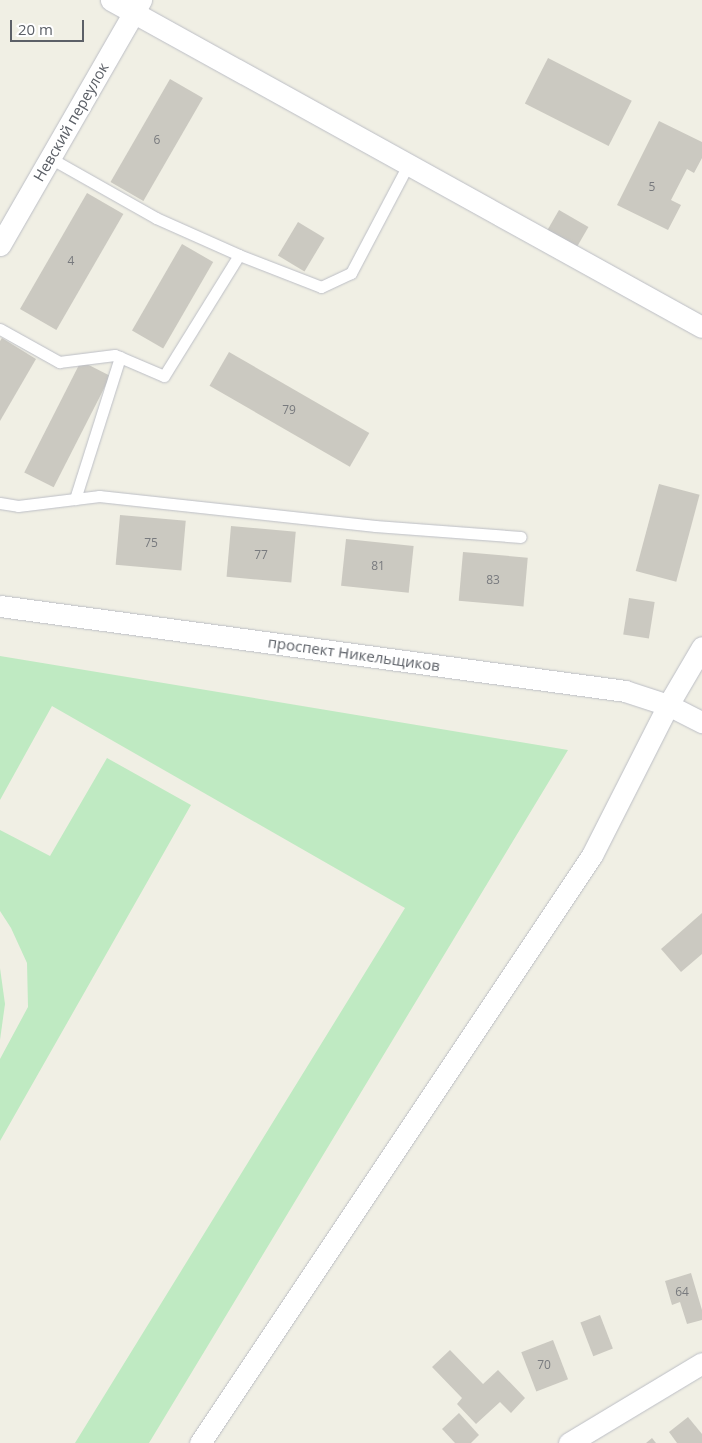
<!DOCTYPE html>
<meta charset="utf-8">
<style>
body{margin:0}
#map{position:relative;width:702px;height:1443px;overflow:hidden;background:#f0efe4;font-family:"Open Sans",sans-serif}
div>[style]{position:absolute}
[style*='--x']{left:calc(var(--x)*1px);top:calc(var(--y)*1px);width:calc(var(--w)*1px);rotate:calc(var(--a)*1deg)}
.green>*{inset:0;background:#bfeac2}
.building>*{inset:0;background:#cbc9c1;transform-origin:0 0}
.roads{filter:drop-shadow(0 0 1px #bcbec5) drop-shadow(0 0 1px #bcbec5)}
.lane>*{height:11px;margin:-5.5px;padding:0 5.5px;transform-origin:5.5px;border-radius:5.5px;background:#fff}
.street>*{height:21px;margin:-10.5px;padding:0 10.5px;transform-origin:10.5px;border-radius:10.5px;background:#fff}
span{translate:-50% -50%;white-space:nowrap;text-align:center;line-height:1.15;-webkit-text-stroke:4px #fff;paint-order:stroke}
.number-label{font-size:12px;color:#787a7e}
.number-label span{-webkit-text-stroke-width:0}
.street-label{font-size:15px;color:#5c6067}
.scale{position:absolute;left:10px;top:20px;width:74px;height:22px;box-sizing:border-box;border:2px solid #5c6067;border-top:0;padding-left:6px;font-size:15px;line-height:18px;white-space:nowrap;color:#5c6067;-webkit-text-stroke:4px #fff;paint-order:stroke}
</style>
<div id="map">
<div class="green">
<div style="clip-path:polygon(0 656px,568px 750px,149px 1443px,75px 1443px,405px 908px,52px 706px,0 800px)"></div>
<div style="clip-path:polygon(107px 758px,191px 805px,0 1141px,0 1059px,28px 1007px,27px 963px,11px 928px,0 911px,0 830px,50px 856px)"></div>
<div style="clip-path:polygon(0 968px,5px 1004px,0 1040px)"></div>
</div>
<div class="building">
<div style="left:548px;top:58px;width:94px;height:51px;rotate:27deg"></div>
<div style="left:170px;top:79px;width:38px;height:119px;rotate:30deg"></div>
<div style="clip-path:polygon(659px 121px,702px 142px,702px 158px,694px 173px,687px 169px,671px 200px,681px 205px,668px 230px,617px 205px)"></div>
<div style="left:87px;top:193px;width:42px;height:134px;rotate:30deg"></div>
<div style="left:559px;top:210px;width:34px;height:24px;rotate:30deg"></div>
<div style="left:298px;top:222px;width:31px;height:39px;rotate:31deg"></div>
<div style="left:182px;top:244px;width:36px;height:100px;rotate:30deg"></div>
<div style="clip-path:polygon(2px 338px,36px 359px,0 421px,0 341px)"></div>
<div style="left:229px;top:352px;width:162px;height:39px;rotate:30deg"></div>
<div style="left:81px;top:361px;width:33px;height:125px;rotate:27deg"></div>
<div style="left:659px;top:484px;width:42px;height:90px;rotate:15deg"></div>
<div style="left:120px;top:515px;width:66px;height:50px;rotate:5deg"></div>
<div style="left:231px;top:526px;width:65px;height:51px;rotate:5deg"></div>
<div style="left:346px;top:539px;width:68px;height:47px;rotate:6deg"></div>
<div style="left:463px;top:552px;width:65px;height:49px;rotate:5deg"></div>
<div style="left:629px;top:598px;width:26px;height:37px;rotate:9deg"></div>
<div style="clip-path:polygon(702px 913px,702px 954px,681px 972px,661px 949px)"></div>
<div style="clip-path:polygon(691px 1273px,702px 1310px,702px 1320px,687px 1324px,680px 1302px,672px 1305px,665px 1281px)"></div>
<div style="left:600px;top:1315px;width:36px;height:21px;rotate:69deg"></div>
<div style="left:553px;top:1340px;width:42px;height:34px;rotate:69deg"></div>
<div style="clip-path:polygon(450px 1350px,483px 1384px,498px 1370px,525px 1398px,511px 1413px,500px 1402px,476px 1424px,457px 1404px,462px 1398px,432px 1367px)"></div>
<div style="clip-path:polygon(459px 1413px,479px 1435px,471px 1443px,455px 1443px,442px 1429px)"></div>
<div style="clip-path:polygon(688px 1417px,702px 1434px,702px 1443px,677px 1443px,669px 1432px)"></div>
<div style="clip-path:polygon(652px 1438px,656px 1443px,646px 1443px)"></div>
</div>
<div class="roads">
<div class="lane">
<div style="--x:50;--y:158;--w:122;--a:29.5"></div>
<div style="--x:156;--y:218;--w:91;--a:24"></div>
<div style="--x:239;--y:255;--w:88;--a:21.3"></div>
<div style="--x:321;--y:287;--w:33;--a:-25"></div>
<div style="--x:351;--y:273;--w:122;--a:-62.2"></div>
<div style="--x:0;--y:329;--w:68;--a:29.2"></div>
<div style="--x:59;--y:362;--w:56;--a:-7.1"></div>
<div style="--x:115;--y:355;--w:53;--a:23.2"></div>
<div style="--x:164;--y:376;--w:142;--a:-58.2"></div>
<div style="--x:75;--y:499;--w:149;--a:-72.4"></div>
<div style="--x:0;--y:503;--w:18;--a:9"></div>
<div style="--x:18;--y:506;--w:82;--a:-7"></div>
<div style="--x:99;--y:496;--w:278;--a:6.2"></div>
<div style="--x:375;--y:526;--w:146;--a:4.3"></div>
</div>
<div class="street">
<div style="--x:111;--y:0;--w:675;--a:28.96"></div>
<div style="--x:0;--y:245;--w:283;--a:-60.1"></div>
<div style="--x:0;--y:606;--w:631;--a:7.74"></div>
<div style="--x:625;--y:691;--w:45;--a:18"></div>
<div style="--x:668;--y:705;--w:38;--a:27"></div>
<div style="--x:200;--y:1443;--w:707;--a:-56.31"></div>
<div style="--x:592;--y:855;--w:168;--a:-63.1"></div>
<div style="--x:668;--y:705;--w:67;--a:-59.6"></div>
<div style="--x:569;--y:1443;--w:155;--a:-31"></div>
</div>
</div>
<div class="number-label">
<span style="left:157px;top:140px">6</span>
<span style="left:652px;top:187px">5</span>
<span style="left:71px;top:261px">4</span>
<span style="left:289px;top:410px">79</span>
<span style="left:151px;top:543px">75</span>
<span style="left:261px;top:555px">77</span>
<span style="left:378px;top:566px">81</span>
<span style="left:493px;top:580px">83</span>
<span style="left:682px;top:1292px">64</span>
<span style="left:544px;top:1365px">70</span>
</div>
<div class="street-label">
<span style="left:71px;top:122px;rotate:-60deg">Невский переулок</span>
<span style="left:354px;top:654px;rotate:8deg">проспект Никельщиков</span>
</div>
<div class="scale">20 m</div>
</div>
